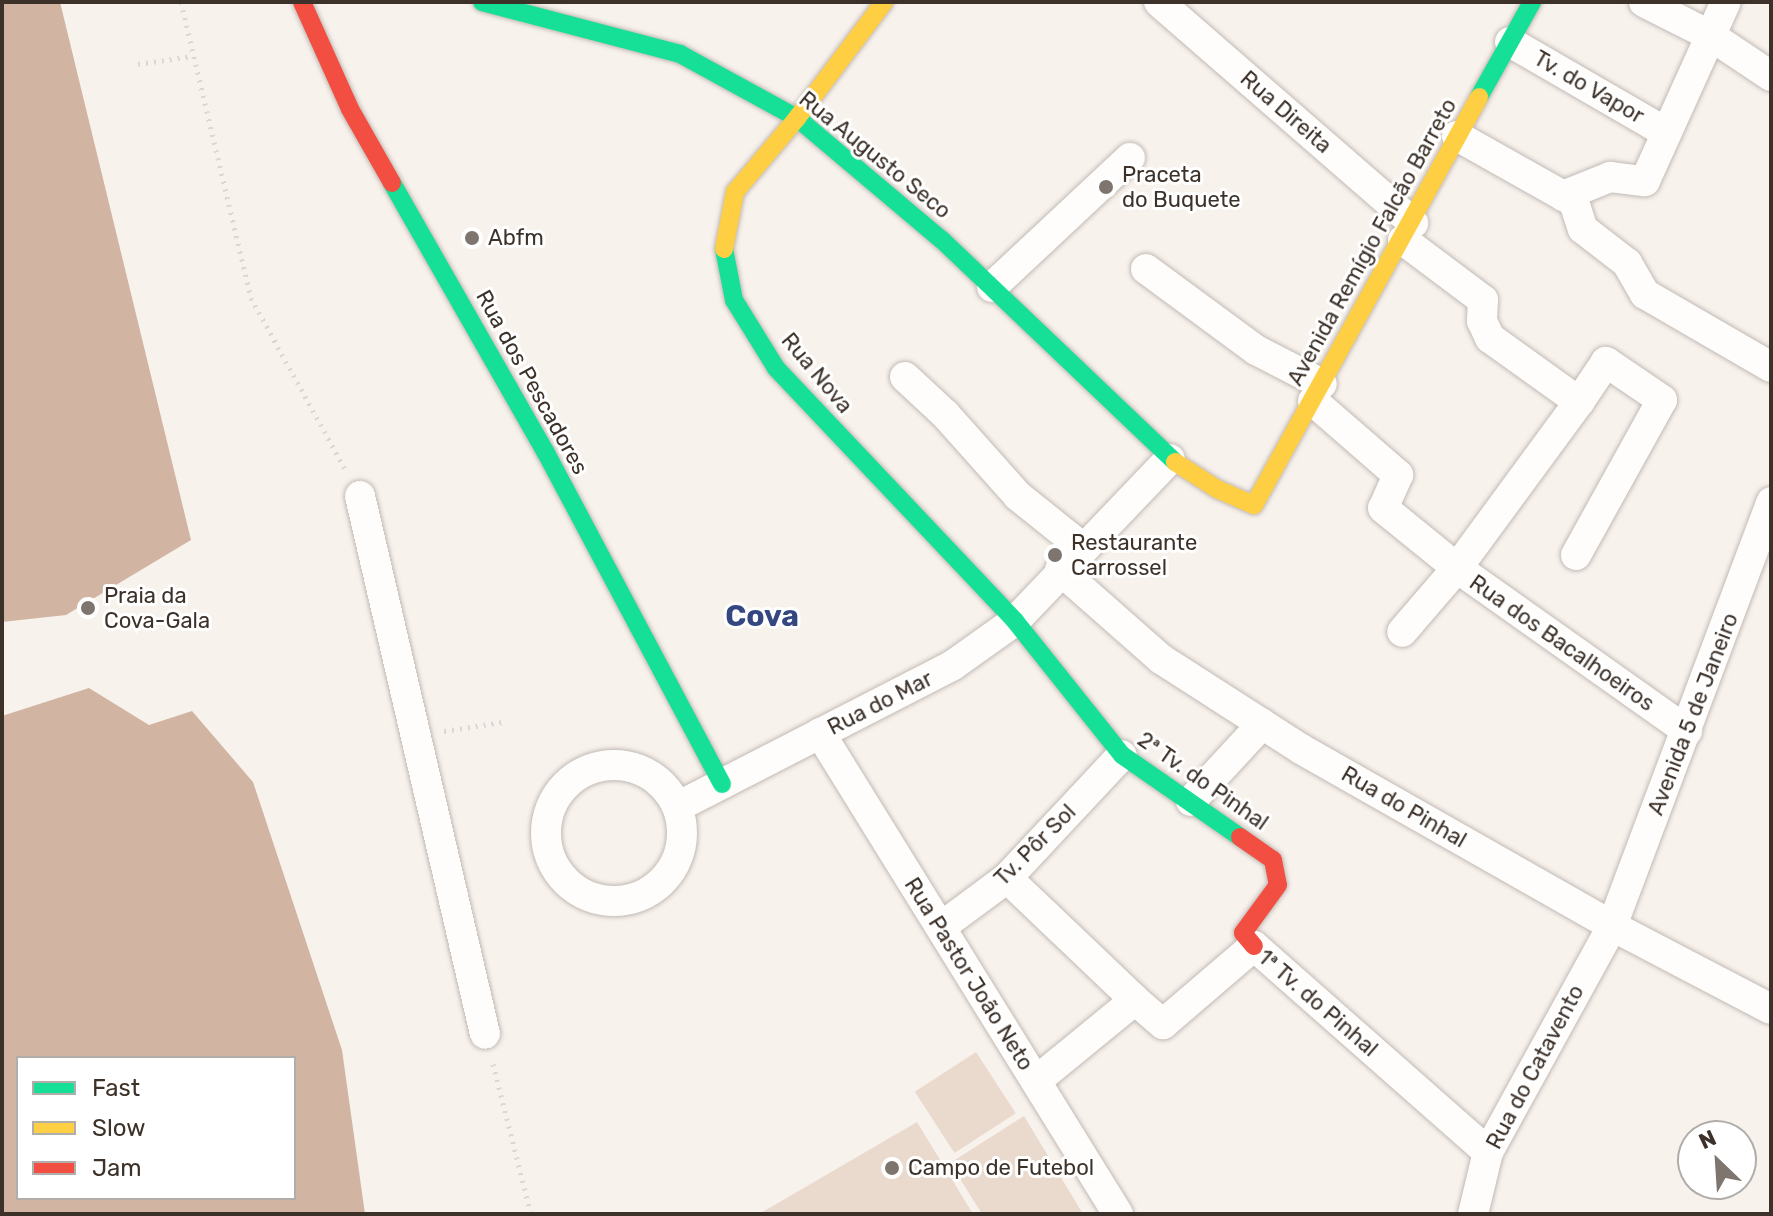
<!DOCTYPE html>
<meta charset="utf-8">
<style>
body{margin:0}
#map{position:relative;width:1773px;height:1216px;overflow:hidden;background:#f8f2ed;font-family:Rubik,sans-serif}
div>[style]{position:absolute}
[style*='--x']{left:calc(var(--x)*1px);top:calc(var(--y)*1px);width:calc(var(--w)*1px);rotate:calc(var(--a)*1deg)}
.green>*{inset:0;background:#eadace;transform-origin:0 0}
.water>*{inset:0;background:#d1b5a2}
.path>*{height:5px;margin-top:-2.5px;transform-origin:0;background:repeating-linear-gradient(90deg,#dad8d6 0 2px,transparent 0 8px)}
.roads{filter:drop-shadow(0 0 2px #c2bab4) drop-shadow(0 0 2px #c2bab4)}
.street>*{height:30px;margin:-15px;padding:0 15px;transform-origin:15px;border-radius:15px;background:#fefdfc}
.street>.ring{margin:-15px;padding:0;box-sizing:content-box;background:none;border:30px solid #fefdfc;border-radius:50%}
.fast>*{height:18px;margin:-9px;padding:0 9px;transform-origin:9px;border-radius:9px;background:#16e098}
.slow>*{height:18px;margin:-9px;padding:0 9px;transform-origin:9px;border-radius:9px;background:#ffcf43}
.jam>*{height:18px;margin:-9px;padding:0 9px;transform-origin:9px;border-radius:9px;background:#f24e42}
.dots>*{width:22px;height:22px;translate:-50% -50%;box-sizing:border-box;border:4px solid #fff;border-radius:50%}
span{translate:-50% -50%;white-space:nowrap;text-align:center;line-height:1.15;-webkit-text-stroke:6px #fff;paint-order:stroke}
.street-label{font-size:22px;color:#3d322a}
.poi-label{font-size:22px;color:#3d322a}
.left{translate:0 -50%;text-align:left}
.district-label{font-size:30px;color:#344781;font-weight:700}
.frame{position:absolute;inset:0;border:4px solid #3d322a;pointer-events:none}
.legend{position:absolute;left:16px;top:1056px;width:280px;height:144px;box-sizing:border-box;background:#fff;border:2px solid #b1adaa;margin:0;padding:10px 14px;list-style:none;font-size:24px;color:#3d322a}
.legend li{display:flex;align-items:center;gap:16px;height:40px}
.legend b{width:40px;border:2px solid #b1adaa}
.north{position:absolute;left:1677px;top:1120px;width:80px;height:80px;box-sizing:border-box;background:#fff;border:2px solid #b1adaa;border-radius:50%;rotate:335deg;font-size:22px;font-weight:700;line-height:32px;text-align:center;color:#3d322a}
.north::after{content:'';display:block;margin:auto;width:28px;height:36px;background:#7e756e;clip-path:polygon(50% 0,100% 100%,50% 72%,0 100%)}
</style>
<div id="map">
<div class="green">
<div style="left:976px;top:1052px;width:73px;height:73px;rotate:57deg"></div>
<div style="clip-path:polygon(1024px 1116px,1083px 1214px,982px 1214px,950px 1163px)"></div>
<div style="clip-path:polygon(917px 1122px,973px 1214px,759px 1214px)"></div>
</div>
<div class="water">
<div style="clip-path:polygon(2px 2px,60px 2px,191px 540px,66px 615px,2px 622px)"></div>
<div style="clip-path:polygon(evenodd,89px 688px,149px 725px,192px 711px,253px 782px,342px 1050px,365px 1214px,2px 1214px,2px 716px,89px 688px,18px 1058px,294px 1058px,294px 1198px,18px 1198px,18px 1058px)"></div>
</div>
<div class="path">
<div style="--x:181;--y:2;--w:304;--a:76.7"></div>
<div style="--x:251;--y:298;--w:197;--a:61.2"></div>
<div style="--x:138;--y:64;--w:55;--a:-8.4"></div>
<div style="--x:444;--y:731;--w:59;--a:-8.8"></div>
<div style="--x:493;--y:1064;--w:155;--a:75.8"></div>
</div>
<div class="roads">
<div class="street">
<div style="--x:1159;--y:2;--w:337;--a:41"></div>
<div style="--x:1644;--y:2;--w:75;--a:26.9"></div>
<div style="--x:1711;--y:36;--w:72;--a:33.7"></div>
<div style="--x:1510;--y:42;--w:181;--a:30.1"></div>
<div style="--x:1457;--y:136;--w:134;--a:29.4"></div>
<div style="--x:1574;--y:202;--w:28;--a:72"></div>
<div style="--x:1583;--y:229;--w:56;--a:37.7"></div>
<div style="--x:1627;--y:263;--w:36;--a:60"></div>
<div style="--x:1645;--y:294;--w:146;--a:30.1"></div>
<div style="--x:1563;--y:196;--w:51;--a:-22"></div>
<div style="--x:1610;--y:177;--w:35;--a:7"></div>
<div style="--x:1645;--y:181;--w:196;--a:-65.7"></div>
<div style="--x:1403;--y:240;--w:100;--a:36.9"></div>
<div style="--x:1483;--y:300;--w:21;--a:93"></div>
<div style="--x:1482;--y:321;--w:19;--a:65"></div>
<div style="--x:1490;--y:338;--w:110;--a:35.7"></div>
<div style="--x:1579;--y:402;--w:206;--a:126.3"></div>
<div style="--x:1457;--y:568;--w:282;--a:35.3"></div>
<div style="--x:1146;--y:269;--w:137;--a:36.4"></div>
<div style="--x:1256;--y:350;--w:74;--a:27.3"></div>
<div style="--x:992;--y:287;--w:189;--a:-43.1"></div>
<div style="--x:905;--y:377;--w:54;--a:42.8"></div>
<div style="--x:945;--y:414;--w:110;--a:48.3"></div>
<div style="--x:1018;--y:496;--w:82;--a:38.6"></div>
<div style="--x:1313;--y:401;--w:113;--a:41"></div>
<div style="--x:1398;--y:475;--w:36;--a:114"></div>
<div style="--x:1383;--y:508;--w:95;--a:39"></div>
<div style="--x:1457;--y:568;--w:84;--a:130.7"></div>
<div style="--x:360;--y:496;--w:552;--a:76.92"></div>
<div style="--x:1576;--y:555;--w:177;--a:-61"></div>
<div style="--x:1662;--y:400;--w:68;--a:-145.8"></div>
<div style="--x:1606;--y:362;--w:48;--a:124"></div>
<div style="--x:1060;--y:570;--w:135;--a:41.4"></div>
<div style="--x:1161;--y:659;--w:166;--a:32.7"></div>
<div style="--x:1301;--y:749;--w:358;--a:29.6"></div>
<div style="--x:1612;--y:926;--w:179;--a:27.6"></div>
<div style="--x:820;--y:733;--w:566;--a:58.22"></div>
<div class="ring" style="left:546px;top:765px;width:106px;height:106px"></div>
<div style="--x:1191;--y:801;--w:105;--a:-47.3"></div>
<div style="--x:679;--y:806;--w:308;--a:-27.2"></div>
<div style="--x:953;--y:665;--w:76;--a:-35.4"></div>
<div style="--x:1015;--y:621;--w:224;--a:-46.3"></div>
<div style="--x:1007;--y:878;--w:177;--a:43.6"></div>
<div style="--x:941;--y:927;--w:82;--a:-36.6"></div>
<div style="--x:1007;--y:878;--w:168;--a:-46.9"></div>
<div style="--x:1036;--y:1081;--w:128;--a:-39.3"></div>
<div style="--x:1135;--y:1000;--w:37;--a:41"></div>
<div style="--x:1163;--y:1024;--w:120;--a:-40.6"></div>
<div style="--x:1254;--y:946;--w:312;--a:41.4"></div>
<div style="--x:1473;--y:1214;--w:64;--a:-76.4"></div>
<div style="--x:1488;--y:1152;--w:258;--a:-61.2"></div>
<div style="--x:1612;--y:926;--w:453;--a:-69.4"></div>
</div>
<div class="fast">
<div style="--x:482;--y:2;--w:205;--a:14.7"></div>
<div style="--x:680;--y:54;--w:133;--a:28.7"></div>
<div style="--x:797;--y:118;--w:189;--a:40.1"></div>
<div style="--x:942;--y:240;--w:322;--a:43.6"></div>
<div style="--x:1479;--y:97;--w:109;--a:-60.8"></div>
<div style="--x:392;--y:183;--w:311;--a:60.3"></div>
<div style="--x:546;--y:453;--w:375;--a:62"></div>
<div style="--x:724;--y:249;--w:52;--a:78.9"></div>
<div style="--x:734;--y:300;--w:80;--a:58.3"></div>
<div style="--x:776;--y:368;--w:348;--a:46.6"></div>
<div style="--x:1015;--y:621;--w:171;--a:51.4"></div>
<div style="--x:1122;--y:755;--w:144;--a:34.8"></div>
</div>
<div class="slow">
<div style="--x:724;--y:249;--w:58;--a:-79.1"></div>
<div style="--x:735;--y:192;--w:97;--a:-50"></div>
<div style="--x:797;--y:118;--w:145;--a:-53.1"></div>
<div style="--x:1175;--y:462;--w:50;--a:32.7"></div>
<div style="--x:1217;--y:489;--w:40;--a:23.4"></div>
<div style="--x:1254;--y:505;--w:466;--a:-61.1"></div>
</div>
<div class="jam">
<div style="--x:302;--y:2;--w:117;--a:65.8"></div>
<div style="--x:350;--y:109;--w:85;--a:60.4"></div>
<div style="--x:1240;--y:837;--w:40;--a:34.9"></div>
<div style="--x:1273;--y:860;--w:25;--a:79"></div>
<div style="--x:1278;--y:885;--w:59;--a:126.1"></div>
<div style="--x:1243;--y:933;--w:17;--a:50"></div>
</div>
</div>
<div class="dots">
<div style="left:1106px;top:187px;background:#7e756e"></div>
<div style="left:472px;top:238px;background:#7e756e"></div>
<div style="left:1055px;top:555px;background:#7e756e"></div>
<div style="left:88px;top:608px;background:#7e756e"></div>
<div style="left:892px;top:1168px;background:#7e756e"></div>
</div>
<div class="street-label">
<span style="left:1589px;top:87px;rotate:30deg">Tv. do Vapor</span>
<span style="left:1286px;top:112px;rotate:41deg">Rua Direita</span>
<span style="left:875px;top:155px;rotate:39deg">Rua Augusto Seco</span>
<span style="left:1372px;top:242px;rotate:-61deg">Avenida Remígio Falcão Barreto</span>
<span style="left:817px;top:373px;rotate:50deg">Rua Nova</span>
<span style="left:532px;top:382px;rotate:61deg">Rua dos Pescadores</span>
<span style="left:1562px;top:643px;rotate:35deg">Rua dos Bacalhoeiros</span>
<span style="left:880px;top:703px;rotate:-27deg">Rua do Mar</span>
<span style="left:1693px;top:714px;rotate:-69deg">Avenida 5 de Janeiro</span>
<span style="left:1203px;top:781px;rotate:35deg">2ª Tv. do Pinhal</span>
<span style="left:1404px;top:807px;rotate:30deg">Rua do Pinhal</span>
<span style="left:1035px;top:845px;rotate:-45deg">Tv. Pôr Sol</span>
<span style="left:969px;top:974px;rotate:58deg">Rua Pastor João Neto</span>
<span style="left:1318px;top:1003px;rotate:41deg">1ª Tv. do Pinhal</span>
<span style="left:1535px;top:1067px;rotate:-62deg">Rua do Catavento</span>
</div>
<div class="poi-label">
<span class="left" style="left:1122px;top:187px">Praceta<br>do Buquete</span>
<span class="left" style="left:488px;top:238px">Abfm</span>
<span class="left" style="left:1071px;top:555px">Restaurante<br>Carrossel</span>
<span class="left" style="left:104px;top:608px">Praia da<br>Cova-Gala</span>
<span class="left" style="left:908px;top:1168px">Campo de Futebol</span>
</div>
<div class="district-label">
<span style="left:762px;top:616px">Cova</span>
</div>
<div class="frame"></div>
<ul class="legend">
<li><b style="height:10px;background:#16e098"></b>Fast</li>
<li><b style="height:10px;background:#ffcf43"></b>Slow</li>
<li><b style="height:10px;background:#f24e42"></b>Jam</li>
</ul>
<div class="north">N</div>
</div>
